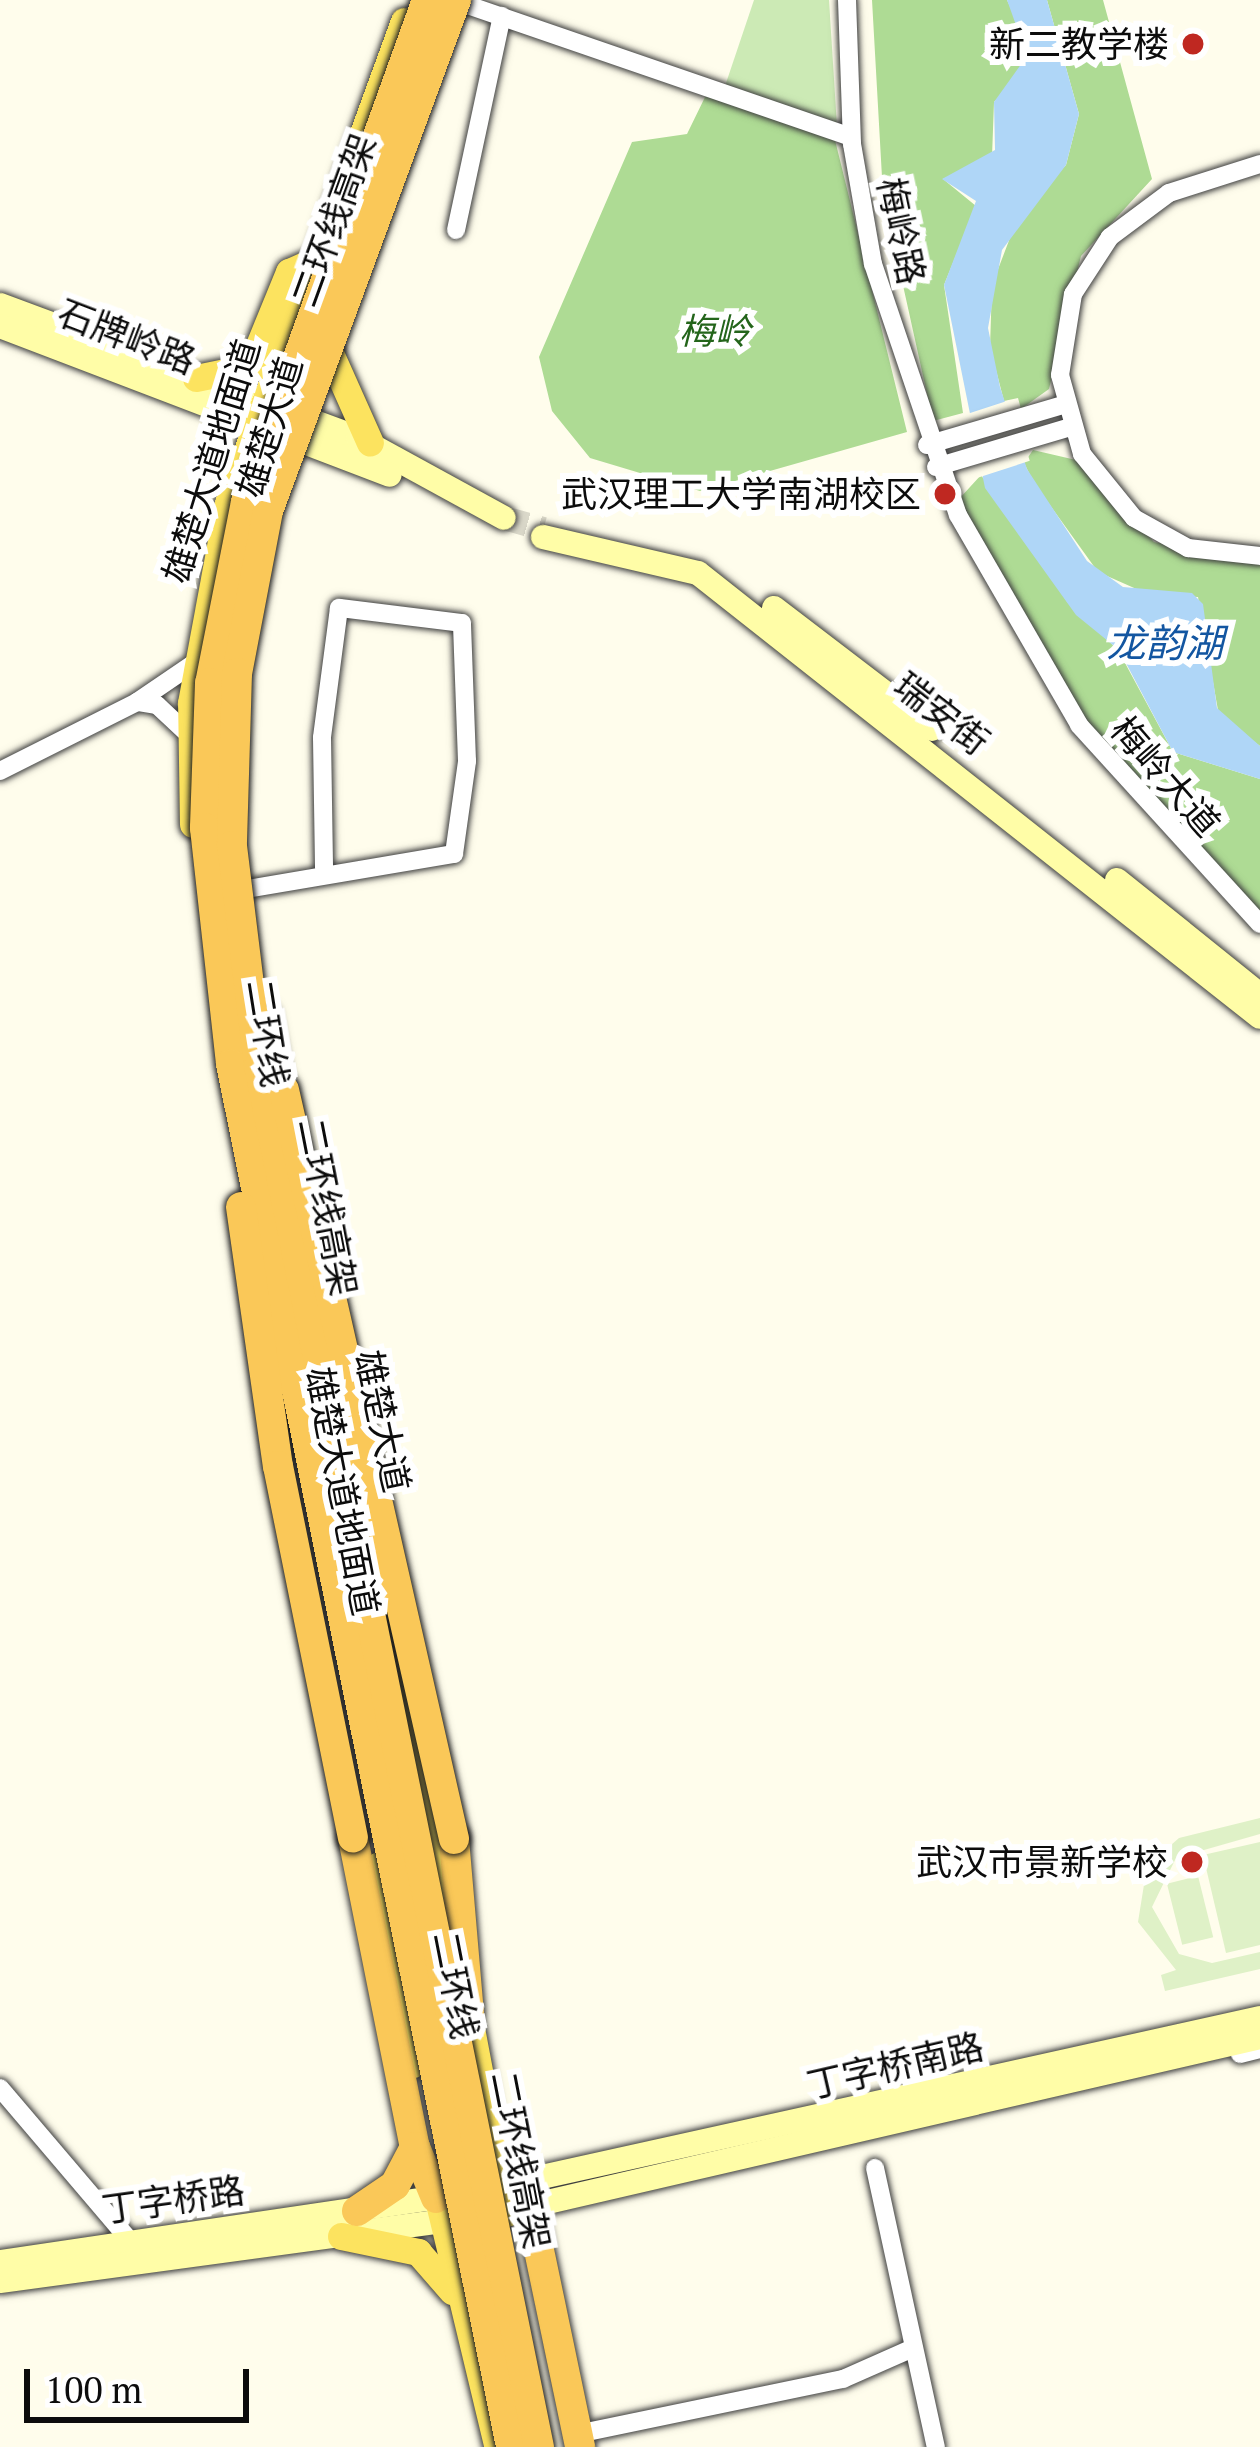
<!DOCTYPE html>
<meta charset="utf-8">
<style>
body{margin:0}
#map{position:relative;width:1260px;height:2447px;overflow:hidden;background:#fffdec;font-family:"PT Serif","Noto Sans SC",serif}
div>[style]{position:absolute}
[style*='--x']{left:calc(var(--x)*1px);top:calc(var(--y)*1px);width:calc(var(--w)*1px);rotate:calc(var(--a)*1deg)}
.green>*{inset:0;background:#cceab5}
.forest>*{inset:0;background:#aedb94}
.pitch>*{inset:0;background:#dff1c7;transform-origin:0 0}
.water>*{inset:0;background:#afd6f7}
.pier>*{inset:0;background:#fffdec;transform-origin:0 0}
.secondary-tunnel>*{height:24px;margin-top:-12px;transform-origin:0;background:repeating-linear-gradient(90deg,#dbd9ca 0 24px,transparent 0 36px)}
.roads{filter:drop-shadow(0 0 3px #3f3f3f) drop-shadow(0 0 3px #3f3f3f)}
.minor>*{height:18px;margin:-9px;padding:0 9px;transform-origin:9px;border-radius:9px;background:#fff}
.secondary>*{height:24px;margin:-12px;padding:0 12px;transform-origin:12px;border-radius:12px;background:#fffda7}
.primary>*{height:27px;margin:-13.5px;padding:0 13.5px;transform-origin:13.5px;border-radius:13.5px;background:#fce35f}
.trunk>*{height:30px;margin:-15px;padding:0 15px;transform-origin:15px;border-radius:15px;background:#fac858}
.bridges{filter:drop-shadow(0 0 3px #1d1d1d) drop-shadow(0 0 3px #1d1d1d)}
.trunk-bridge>*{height:30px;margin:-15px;padding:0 15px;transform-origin:15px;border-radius:15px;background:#fac858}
.dots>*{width:33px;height:33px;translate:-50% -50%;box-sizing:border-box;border:6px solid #fff;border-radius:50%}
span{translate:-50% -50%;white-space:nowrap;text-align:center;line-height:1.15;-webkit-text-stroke:12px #fff;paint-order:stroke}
.poi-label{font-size:36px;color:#0c0c0c}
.right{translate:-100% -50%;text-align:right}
.street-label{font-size:36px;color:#0c0c0c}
.park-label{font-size:36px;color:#24651b;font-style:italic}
.water-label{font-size:39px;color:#1356a1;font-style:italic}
.scale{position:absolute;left:24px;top:2369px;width:225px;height:54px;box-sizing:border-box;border:6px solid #0c0c0c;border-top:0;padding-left:15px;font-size:36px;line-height:42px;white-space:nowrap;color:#0c0c0c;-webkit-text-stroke:9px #fff;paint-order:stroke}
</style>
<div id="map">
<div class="green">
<div style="clip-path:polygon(754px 0,829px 0,837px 127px,724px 89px)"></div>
</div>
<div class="forest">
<div style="clip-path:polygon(872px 0,1007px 0,1027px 43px,1021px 74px,994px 102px,992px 157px,943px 179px,976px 206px,944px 285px,963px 413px,933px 421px,883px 195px)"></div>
<div style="clip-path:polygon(1047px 0,1103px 0,1152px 179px,1081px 256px,1049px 389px,1021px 409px,1018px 398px,1004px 401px,990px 347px,992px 285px,1018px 217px,1066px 165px,1079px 114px)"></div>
<div style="clip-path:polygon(707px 93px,835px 140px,907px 432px,700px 491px,590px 458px,552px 411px,539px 357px,632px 142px,687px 134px)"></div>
<div style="clip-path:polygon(1033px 450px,1076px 460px,1154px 542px,1260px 562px,1260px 746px,1219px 716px,1198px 597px,1150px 595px,1098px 572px,1034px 483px,1024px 463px)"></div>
<div style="clip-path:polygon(981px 475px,1068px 603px,1118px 650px,1173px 752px,1260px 779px,1260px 913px,1083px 716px,959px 499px)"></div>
</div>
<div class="pitch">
<div style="clip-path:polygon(1260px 1818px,1260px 1834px,1176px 1858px,1152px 1907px,1179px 1954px,1212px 1963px,1260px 1952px,1260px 1969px,1165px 1991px,1161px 1975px,1176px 1970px,1138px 1922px,1147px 1866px,1179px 1838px)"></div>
<div style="clip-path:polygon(1260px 1842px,1260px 1945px,1226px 1953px,1203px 1855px)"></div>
<div style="left:1198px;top:1876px;width:63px;height:32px;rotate:76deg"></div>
</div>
<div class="water">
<div style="clip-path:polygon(1007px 0,1047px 0,1079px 114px,1066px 165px,1002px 250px,988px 328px,1000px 387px,1027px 469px,1087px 561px,1123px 587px,1192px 593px,1203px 604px,1217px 708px,1260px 746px,1260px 779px,1173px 752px,1119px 650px,1076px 615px,985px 488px,944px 285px,976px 201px,942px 179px,995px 150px,994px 102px,1027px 56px)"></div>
</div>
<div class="pier">
<div style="left:1010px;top:400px;width:64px;height:54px;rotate:72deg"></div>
</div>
<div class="secondary-tunnel">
<div style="--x:504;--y:518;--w:41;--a:15.8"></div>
</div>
<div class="roads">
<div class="minor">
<div style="--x:453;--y:0;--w:421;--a:19"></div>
<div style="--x:847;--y:0;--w:144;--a:88"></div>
<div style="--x:852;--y:144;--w:122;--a:80.1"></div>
<div style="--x:873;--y:264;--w:265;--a:71.3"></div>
<div style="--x:958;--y:515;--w:242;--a:60"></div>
<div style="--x:1079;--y:725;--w:269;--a:47.7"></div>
<div style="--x:1260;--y:164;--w:96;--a:162.3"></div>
<div style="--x:1169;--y:193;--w:74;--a:143.3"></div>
<div style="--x:1110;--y:237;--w:68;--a:123"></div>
<div style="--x:1073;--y:294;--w:82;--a:99.1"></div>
<div style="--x:1060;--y:375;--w:82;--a:74.4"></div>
<div style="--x:1082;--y:454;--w:82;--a:50.9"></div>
<div style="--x:1134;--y:518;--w:62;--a:29.1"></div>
<div style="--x:1188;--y:548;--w:72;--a:6.3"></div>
<div style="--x:456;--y:230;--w:219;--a:-77.9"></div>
<div style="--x:927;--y:445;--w:142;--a:-16.4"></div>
<div style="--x:936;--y:467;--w:140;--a:-16.6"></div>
<div style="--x:189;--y:735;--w:44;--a:-136.8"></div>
<div style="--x:157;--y:705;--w:20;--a:-171"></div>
<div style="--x:137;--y:702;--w:73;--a:-34.3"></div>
<div style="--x:0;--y:771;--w:153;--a:-26.7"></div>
<div style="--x:247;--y:889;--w:210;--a:-9.6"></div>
<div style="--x:454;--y:854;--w:94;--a:-82"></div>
<div style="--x:467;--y:761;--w:138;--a:-92.1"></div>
<div style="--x:462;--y:623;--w:124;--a:-173"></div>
<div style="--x:339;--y:608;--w:131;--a:97.5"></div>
<div style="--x:322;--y:738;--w:130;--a:89.1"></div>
<div style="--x:1240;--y:2054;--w:21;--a:-14"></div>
<div style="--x:0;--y:2088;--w:201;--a:49.6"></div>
<div style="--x:875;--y:2168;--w:286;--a:77.7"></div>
<div style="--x:577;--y:2434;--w:272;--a:-11.7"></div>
<div style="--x:843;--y:2379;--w:77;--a:-23.9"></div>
</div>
<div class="secondary">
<div style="--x:0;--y:305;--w:382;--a:20.4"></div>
<div style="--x:358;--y:438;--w:166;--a:28.7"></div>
<div style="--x:0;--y:326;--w:417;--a:20.9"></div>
<div style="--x:543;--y:537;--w:159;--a:13.1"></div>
<div style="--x:698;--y:573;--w:716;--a:38.31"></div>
<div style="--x:774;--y:608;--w:199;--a:37.4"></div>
<div style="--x:1117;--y:880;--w:184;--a:38.8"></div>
<div style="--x:483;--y:2190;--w:796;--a:-12.48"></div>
<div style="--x:513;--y:2210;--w:767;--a:-13.04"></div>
<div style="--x:0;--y:2262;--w:454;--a:-8.4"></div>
<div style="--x:0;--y:2281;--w:465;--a:-7.7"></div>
</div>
<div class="primary">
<div style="--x:330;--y:353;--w:98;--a:66"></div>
<div style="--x:196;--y:378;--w:55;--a:-11.5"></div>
<div style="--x:250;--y:367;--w:103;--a:-67.7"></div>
<div style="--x:289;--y:272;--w:27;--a:-24"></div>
<div style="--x:193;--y:824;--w:121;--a:-90.9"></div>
<div style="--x:191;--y:703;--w:203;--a:-79.5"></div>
<div style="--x:228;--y:503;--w:513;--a:-69.94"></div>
<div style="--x:265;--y:1015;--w:100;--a:79"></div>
<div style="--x:363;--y:1504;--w:429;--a:78.3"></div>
<div style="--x:379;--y:1865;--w:202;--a:80.6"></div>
<div style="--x:464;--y:1991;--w:226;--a:79.3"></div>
<div style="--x:433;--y:2178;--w:274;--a:76.5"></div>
<div style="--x:341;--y:2236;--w:79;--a:11.7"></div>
<div style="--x:418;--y:2252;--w:52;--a:48.9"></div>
</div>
<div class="trunk">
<div style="--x:353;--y:1838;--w:315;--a:78.7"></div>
<div style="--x:415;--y:2147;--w:55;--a:67.6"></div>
<div style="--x:454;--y:1839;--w:175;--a:85.1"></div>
<div style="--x:530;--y:2207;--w:245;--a:78.2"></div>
<div style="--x:357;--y:2211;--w:46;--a:-34.4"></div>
<div style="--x:395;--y:2185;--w:43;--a:-62.2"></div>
</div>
</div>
<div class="bridges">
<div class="trunk-bridge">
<div style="--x:427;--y:0;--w:534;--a:109.83"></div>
<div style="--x:246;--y:502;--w:185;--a:101.2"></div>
<div style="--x:210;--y:683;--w:145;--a:92"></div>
<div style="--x:205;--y:828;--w:237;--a:83.7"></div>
<div style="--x:231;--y:1064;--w:1411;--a:78.55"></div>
<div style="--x:456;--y:0;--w:544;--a:110.2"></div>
<div style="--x:268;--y:511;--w:165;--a:100.8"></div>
<div style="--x:237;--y:673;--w:173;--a:91.7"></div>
<div style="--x:232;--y:846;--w:222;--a:83"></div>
<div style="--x:259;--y:1066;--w:1409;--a:78.54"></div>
<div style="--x:284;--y:1090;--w:768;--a:77.21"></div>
<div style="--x:241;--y:1207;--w:262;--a:81.9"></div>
<div style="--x:278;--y:1466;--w:379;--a:78.6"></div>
</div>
</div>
<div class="dots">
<div style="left:1193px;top:44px;background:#bf2821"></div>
<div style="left:945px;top:494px;background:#bf2821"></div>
<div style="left:1192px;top:1862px;background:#bf2821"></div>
</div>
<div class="poi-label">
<span class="right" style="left:1169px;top:44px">新二教学楼</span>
<span class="right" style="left:921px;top:494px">武汉理工大学南湖校区</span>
<span class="right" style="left:1168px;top:1862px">武汉市景新学校</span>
</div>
<div class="street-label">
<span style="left:333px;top:220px;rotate:-70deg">二环线高架</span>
<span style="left:902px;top:231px;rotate:78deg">梅岭路</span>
<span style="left:127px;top:336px;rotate:21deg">石牌岭路</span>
<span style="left:269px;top:427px;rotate:-73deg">雄楚大道</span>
<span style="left:211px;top:461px;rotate:-73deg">雄楚大道地面道</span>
<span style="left:942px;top:713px;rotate:38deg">瑞安街</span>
<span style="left:1166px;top:776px;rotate:49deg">梅岭大道</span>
<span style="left:268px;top:1033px;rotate:81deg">二环线</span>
<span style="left:328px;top:1207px;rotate:79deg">二环线高架</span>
<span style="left:383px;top:1421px;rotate:78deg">雄楚大道</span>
<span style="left:343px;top:1491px;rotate:79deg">雄楚大道地面道</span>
<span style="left:456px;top:1985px;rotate:79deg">二环线</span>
<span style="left:895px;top:2065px;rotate:-13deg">丁字桥南路</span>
<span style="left:521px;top:2160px;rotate:79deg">二环线高架</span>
<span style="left:173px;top:2199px;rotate:-8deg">丁字桥路</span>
</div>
<div class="park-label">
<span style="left:715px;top:331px">梅岭</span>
</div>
<div class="water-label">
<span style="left:1165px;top:642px">龙韵湖</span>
</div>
<div class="scale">100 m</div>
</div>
